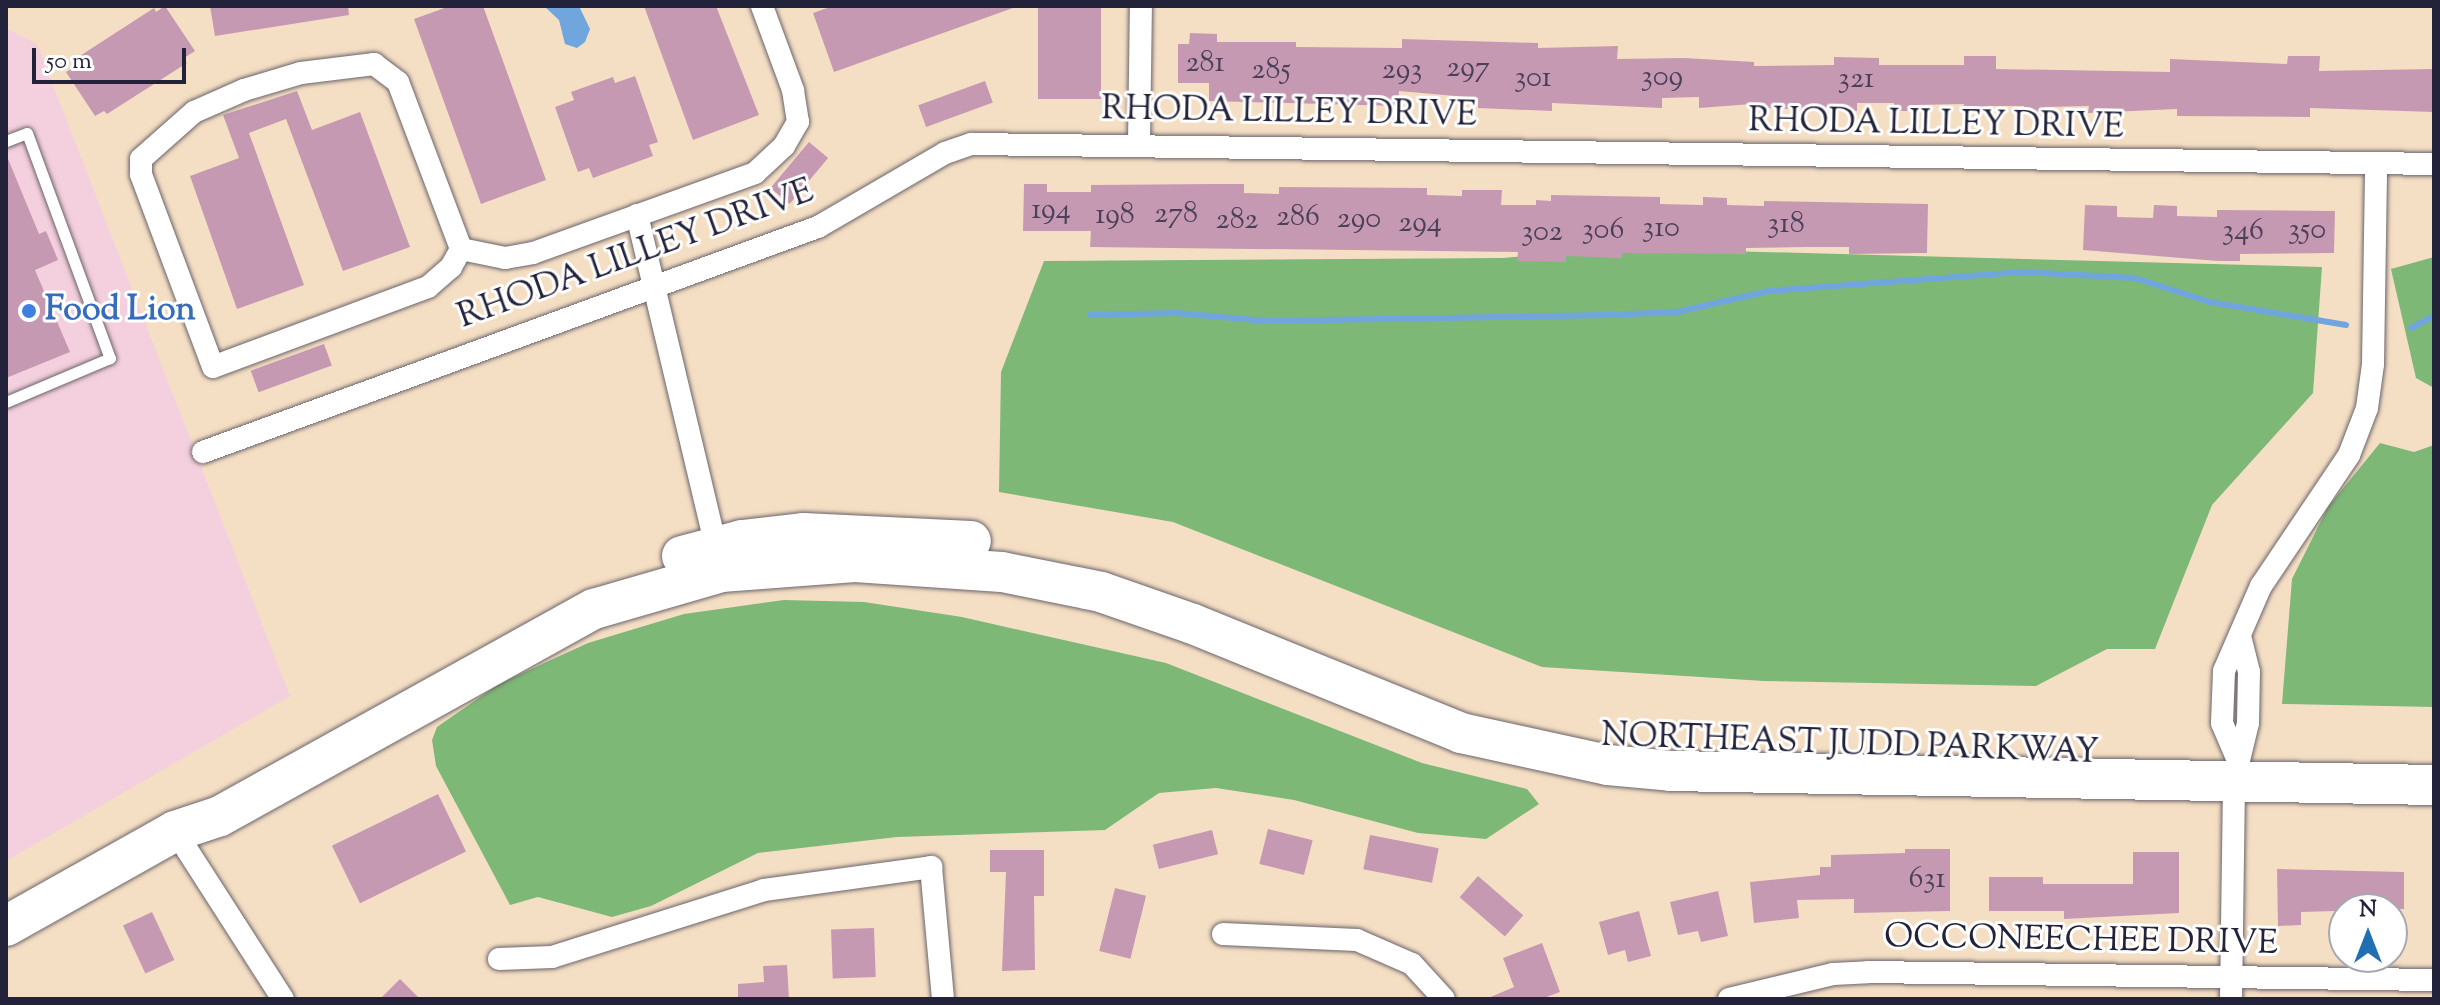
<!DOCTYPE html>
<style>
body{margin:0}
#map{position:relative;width:2440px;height:1005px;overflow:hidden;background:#f5dfc4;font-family:"Sorts Mill Goudy",serif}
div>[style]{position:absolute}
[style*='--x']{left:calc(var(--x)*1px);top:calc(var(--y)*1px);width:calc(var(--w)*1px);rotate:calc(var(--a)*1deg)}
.built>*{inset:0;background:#f4cfde}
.forest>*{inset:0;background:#7eb876}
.water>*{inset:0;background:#70a6dd}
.stream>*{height:6px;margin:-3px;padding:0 3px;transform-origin:3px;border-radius:3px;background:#70a6dd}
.building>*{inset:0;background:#c699b2;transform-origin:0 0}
.roads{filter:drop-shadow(0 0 2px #6c646b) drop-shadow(0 0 2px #6c646b)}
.lane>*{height:11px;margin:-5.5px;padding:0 5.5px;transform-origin:5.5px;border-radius:5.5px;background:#fff}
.street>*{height:22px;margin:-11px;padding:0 11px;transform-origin:11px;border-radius:11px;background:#fff}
.highway>*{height:40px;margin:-20px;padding:0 20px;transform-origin:20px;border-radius:20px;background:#fff}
.dots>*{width:22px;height:22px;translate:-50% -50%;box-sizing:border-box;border:4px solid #fff;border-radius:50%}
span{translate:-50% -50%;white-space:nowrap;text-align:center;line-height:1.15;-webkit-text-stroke:6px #fff;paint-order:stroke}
.number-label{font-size:30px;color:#4b4059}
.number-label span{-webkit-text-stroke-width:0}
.street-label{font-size:34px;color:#22223b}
.shop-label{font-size:34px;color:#366cbe;font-weight:700}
.left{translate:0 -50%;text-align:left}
.frame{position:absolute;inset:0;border:8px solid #22223b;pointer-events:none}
.north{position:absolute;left:2328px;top:893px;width:80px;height:80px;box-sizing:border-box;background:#fff;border:2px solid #a7a7b1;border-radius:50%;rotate:0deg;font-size:22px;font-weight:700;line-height:32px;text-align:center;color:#22223b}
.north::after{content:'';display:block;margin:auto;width:28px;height:36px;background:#1f6fb2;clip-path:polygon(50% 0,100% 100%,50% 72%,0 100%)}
.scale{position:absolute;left:32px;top:48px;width:154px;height:36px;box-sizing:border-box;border:4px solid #22223b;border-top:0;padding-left:10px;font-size:24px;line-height:28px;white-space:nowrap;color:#22223b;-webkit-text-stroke:6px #fff;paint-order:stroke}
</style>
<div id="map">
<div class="built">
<div style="clip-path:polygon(6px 28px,37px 44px,290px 696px,6px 861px)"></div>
</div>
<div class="forest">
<div style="clip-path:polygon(1617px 248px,2322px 267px,2313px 393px,2212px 505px,2155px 649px,2107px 649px,2036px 686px,1764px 681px,1542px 667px,1173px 522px,999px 492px,1001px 372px,1044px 261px,1503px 258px)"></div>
<div style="clip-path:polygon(2434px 257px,2434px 388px,2416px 378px,2391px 269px)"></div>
<div style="clip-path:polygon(2380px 443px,2414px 452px,2434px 445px,2434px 707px,2282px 704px,2292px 579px,2328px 507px)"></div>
<div style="clip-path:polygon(784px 600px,864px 602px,962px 617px,1166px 663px,1422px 763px,1527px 789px,1539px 804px,1486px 839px,1418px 833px,1294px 800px,1216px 788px,1159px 793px,1105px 830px,897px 837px,758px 853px,651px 906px,612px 917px,538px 897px,510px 905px,436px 766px,432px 740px,437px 727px,499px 684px,588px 643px,684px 614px)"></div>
</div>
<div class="water">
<div style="clip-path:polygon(544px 6px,579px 6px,590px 29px,585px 42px,577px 48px,565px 44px,559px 20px)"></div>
</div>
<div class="stream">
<div style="--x:1090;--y:315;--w:85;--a:-1.3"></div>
<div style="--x:1175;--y:313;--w:93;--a:4.9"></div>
<div style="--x:1268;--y:321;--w:338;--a:-1"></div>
<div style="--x:1606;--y:315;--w:71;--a:-2.4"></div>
<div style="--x:1677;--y:312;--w:94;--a:-12.9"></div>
<div style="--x:1769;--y:291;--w:255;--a:-4.3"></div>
<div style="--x:2023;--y:272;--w:112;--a:3.1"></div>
<div style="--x:2135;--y:278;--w:79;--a:17.7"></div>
<div style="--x:2210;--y:302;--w:138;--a:9.6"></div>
<div style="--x:2411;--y:328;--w:26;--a:-28"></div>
</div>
<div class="building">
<div style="clip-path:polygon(165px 6px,195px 51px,184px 58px,187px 63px,107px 114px,104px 111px,95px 116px,66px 72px,76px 66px,72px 61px,154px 8px,156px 12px)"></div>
<div style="clip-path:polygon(210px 6px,348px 6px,349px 15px,215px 36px)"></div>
<div style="clip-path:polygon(450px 6px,483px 6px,546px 180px,481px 204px,414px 19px)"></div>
<div style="clip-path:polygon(644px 6px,716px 6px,759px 115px,693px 140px)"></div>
<div style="clip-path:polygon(833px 6px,1012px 6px,1013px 8px,834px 72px,813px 13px)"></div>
<div style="left:1038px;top:6px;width:63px;height:93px"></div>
<div style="clip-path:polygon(1190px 33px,1217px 34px,1217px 42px,1296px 42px,1296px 47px,1402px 48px,1402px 39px,1538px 43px,1538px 48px,1618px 46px,1617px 59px,1684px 58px,1754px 62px,1754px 66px,1834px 65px,1834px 57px,1879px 58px,1879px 65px,1964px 65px,1964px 56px,1996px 56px,1996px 69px,2170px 72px,2170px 59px,2287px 64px,2288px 56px,2320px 56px,2319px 71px,2434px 69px,2434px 112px,2310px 108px,2310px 117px,2177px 116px,2177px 109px,2088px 113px,2089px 106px,2045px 107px,2045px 114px,2024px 114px,2024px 106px,1987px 106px,1987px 112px,1963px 112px,1964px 104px,1915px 105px,1915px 111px,1894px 111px,1894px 103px,1857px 103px,1857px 111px,1833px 111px,1765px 108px,1765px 103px,1699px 108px,1699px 97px,1662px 98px,1662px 108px,1552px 103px,1552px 111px,1478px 108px,1478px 98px,1399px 91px,1398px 106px,1209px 101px,1209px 83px,1178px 83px,1178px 44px,1189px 44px)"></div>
<div style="clip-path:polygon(635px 76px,658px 142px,649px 145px,653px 156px,593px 178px,589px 168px,578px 172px,555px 107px,574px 100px,571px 92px,613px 77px,615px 83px)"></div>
<div style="left:985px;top:81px;width:23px;height:71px;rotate:70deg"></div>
<div style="clip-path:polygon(297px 91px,312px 130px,360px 112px,410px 247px,343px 271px,286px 119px,249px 133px,304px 285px,237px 309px,190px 176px,239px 158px,223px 115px)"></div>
<div style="left:809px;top:142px;width:25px;height:60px;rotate:40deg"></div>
<div style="clip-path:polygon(6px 154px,39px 234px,46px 231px,58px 260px,35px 270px,70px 352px,6px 378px)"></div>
<div style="clip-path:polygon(1024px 184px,1047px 184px,1047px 192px,1091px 192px,1091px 185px,1213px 184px,1244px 184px,1244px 193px,1279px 194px,1279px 187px,1427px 188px,1427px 195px,1462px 196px,1462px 190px,1502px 190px,1501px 205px,1536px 205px,1536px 200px,1551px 201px,1551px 195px,1660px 197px,1660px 204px,1703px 205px,1703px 197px,1727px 198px,1727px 205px,1764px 206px,1764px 201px,1928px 204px,1927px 253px,1849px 254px,1849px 247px,1808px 247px,1746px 248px,1746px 254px,1622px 253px,1622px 258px,1566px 256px,1566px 262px,1517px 261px,1518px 252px,1090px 247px,1091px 231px,1023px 231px)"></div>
<div style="clip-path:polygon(2085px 205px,2117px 206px,2117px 217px,2153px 218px,2154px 205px,2177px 206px,2177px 216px,2217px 217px,2217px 210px,2335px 211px,2334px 253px,2240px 254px,2240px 261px,2218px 261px,2083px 250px)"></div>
<div style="left:324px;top:344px;width:23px;height:78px;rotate:70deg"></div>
<div style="left:438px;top:794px;width:64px;height:118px;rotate:64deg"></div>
<div style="left:1268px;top:829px;width:46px;height:36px;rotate:14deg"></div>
<div style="left:1212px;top:830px;width:25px;height:61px;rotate:76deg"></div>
<div style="left:1370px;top:835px;width:70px;height:35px;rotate:11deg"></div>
<div style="clip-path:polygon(1905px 849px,1950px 849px,1950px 911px,1854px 913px,1854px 899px,1797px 900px,1799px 918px,1754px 923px,1750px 882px,1820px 875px,1820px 867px,1831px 867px,1831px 855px,1905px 853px)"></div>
<div style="clip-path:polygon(990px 850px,1044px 850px,1044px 896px,1034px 896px,1035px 970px,1002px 971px,1006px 872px,990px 872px)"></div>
<div style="clip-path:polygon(2133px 852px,2179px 852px,2179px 913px,2064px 919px,2064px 911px,1989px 911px,1989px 877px,2043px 877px,2043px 884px,2133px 884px)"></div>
<div style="clip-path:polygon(2277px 869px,2404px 872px,2404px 909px,2301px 912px,2301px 925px,2278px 926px)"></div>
<div style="left:1478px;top:876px;width:60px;height:28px;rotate:41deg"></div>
<div style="left:1115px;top:888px;width:32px;height:65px;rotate:14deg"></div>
<div style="clip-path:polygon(1718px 891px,1728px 936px,1701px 942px,1698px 931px,1678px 935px,1670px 902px)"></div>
<div style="clip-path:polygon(1639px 911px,1651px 956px,1628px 962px,1625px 950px,1608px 955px,1599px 922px)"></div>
<div style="left:152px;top:912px;width:53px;height:32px;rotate:65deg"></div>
<div style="left:874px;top:928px;width:49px;height:43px;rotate:88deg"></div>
<div style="clip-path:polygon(1542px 943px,1560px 992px,1541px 999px,1486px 999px,1514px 987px,1503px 958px)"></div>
<div style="clip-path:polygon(787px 965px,789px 999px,738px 999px,738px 984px,764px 982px,763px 966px)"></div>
<div style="clip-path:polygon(400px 979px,420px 999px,380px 999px)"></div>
</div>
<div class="roads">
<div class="lane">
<div style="--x:6;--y:141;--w:22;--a:-21"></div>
<div style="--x:27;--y:133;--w:240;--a:69.8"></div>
<div style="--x:110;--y:358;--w:113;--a:157.1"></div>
</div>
<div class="street">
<div style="--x:1139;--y:144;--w:138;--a:-89.2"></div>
<div style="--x:637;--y:215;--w:350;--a:76.6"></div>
<div style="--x:461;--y:249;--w:21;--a:119"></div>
<div style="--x:451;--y:267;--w:30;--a:139"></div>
<div style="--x:428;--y:287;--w:229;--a:159.6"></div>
<div style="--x:213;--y:367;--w:206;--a:-110.5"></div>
<div style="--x:141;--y:174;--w:15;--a:-90"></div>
<div style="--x:141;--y:159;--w:71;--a:-41.6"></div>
<div style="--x:194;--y:112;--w:55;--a:-23.7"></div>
<div style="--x:244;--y:90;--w:59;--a:-16.6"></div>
<div style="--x:301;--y:73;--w:74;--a:-7"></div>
<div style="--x:374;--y:64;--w:30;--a:37"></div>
<div style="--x:398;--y:82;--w:178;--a:69.3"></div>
<div style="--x:461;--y:249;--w:45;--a:11.6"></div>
<div style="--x:505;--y:258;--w:28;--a:-10"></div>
<div style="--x:533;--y:253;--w:236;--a:-19.8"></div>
<div style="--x:755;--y:173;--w:40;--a:-43"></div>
<div style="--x:784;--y:146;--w:28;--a:-60"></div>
<div style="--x:798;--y:122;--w:32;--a:-99"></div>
<div style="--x:793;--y:90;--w:90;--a:-110.3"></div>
<div style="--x:203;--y:452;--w:655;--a:-20.1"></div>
<div style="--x:818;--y:227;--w:147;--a:-30.2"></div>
<div style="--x:945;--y:153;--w:28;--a:-19"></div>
<div style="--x:971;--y:144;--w:1463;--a:0.78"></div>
<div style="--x:2236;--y:756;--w:36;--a:-113"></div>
<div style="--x:2222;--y:723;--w:52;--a:-87.8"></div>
<div style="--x:2224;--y:671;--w:93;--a:-66.5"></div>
<div style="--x:2261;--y:586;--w:158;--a:-56.1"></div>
<div style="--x:2349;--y:455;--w:50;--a:-69"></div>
<div style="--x:2367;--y:408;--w:44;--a:-82.2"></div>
<div style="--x:2373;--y:364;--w:197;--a:-89.1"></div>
<div style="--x:175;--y:831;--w:200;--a:57.3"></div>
<div style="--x:1223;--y:934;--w:134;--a:2.6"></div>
<div style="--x:1357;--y:940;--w:60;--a:23.6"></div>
<div style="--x:1412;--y:964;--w:47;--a:47.6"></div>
<div style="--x:499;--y:959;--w:53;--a:-2.2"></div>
<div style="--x:552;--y:957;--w:222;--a:-17.5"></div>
<div style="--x:764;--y:890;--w:169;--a:-7.8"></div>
<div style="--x:931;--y:867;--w:133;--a:84.8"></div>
<div style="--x:1729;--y:999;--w:107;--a:-13.5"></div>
<div style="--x:1833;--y:974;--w:35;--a:-3"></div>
<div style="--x:1868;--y:972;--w:566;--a:0.81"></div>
<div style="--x:2231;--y:999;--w:218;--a:-89.2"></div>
<div style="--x:2234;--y:781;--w:60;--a:-76.4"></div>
<div style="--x:2248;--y:723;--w:51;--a:-88.9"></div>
<div style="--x:2249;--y:672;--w:38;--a:-104"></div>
</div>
<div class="highway">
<div style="--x:682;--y:556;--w:62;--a:-14.9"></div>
<div style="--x:742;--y:540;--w:61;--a:-6.5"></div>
<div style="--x:803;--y:533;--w:168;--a:2.7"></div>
<div style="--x:6;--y:926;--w:194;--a:-29.3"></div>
<div style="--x:175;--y:831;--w:47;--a:-18.4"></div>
<div style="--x:220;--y:816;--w:427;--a:-29"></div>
<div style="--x:594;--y:609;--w:132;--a:-16.2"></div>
<div style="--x:721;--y:572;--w:134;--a:-4.3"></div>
<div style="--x:855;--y:562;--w:147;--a:3.9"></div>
<div style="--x:1002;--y:572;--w:101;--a:11.4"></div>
<div style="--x:1101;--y:592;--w:97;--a:19.2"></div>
<div style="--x:1193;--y:624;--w:289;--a:22.1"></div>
<div style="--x:1461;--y:733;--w:150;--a:12.3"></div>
<div style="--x:1608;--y:765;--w:63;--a:5.4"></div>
<div style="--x:1671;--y:771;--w:763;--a:1.05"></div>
</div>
</div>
<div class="dots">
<div style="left:29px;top:311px;background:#3f7fe0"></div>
</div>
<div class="number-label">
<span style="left:1205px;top:64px">281</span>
<span style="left:1468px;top:69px">297</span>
<span style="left:1271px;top:71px">285</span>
<span style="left:1402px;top:71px">293</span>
<span style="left:1662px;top:78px">309</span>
<span style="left:1533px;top:79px">301</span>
<span style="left:1856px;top:80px">321</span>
<span style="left:1051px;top:211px">194</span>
<span style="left:1176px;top:215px">278</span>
<span style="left:1115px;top:216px">198</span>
<span style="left:1298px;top:218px">286</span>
<span style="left:1359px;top:220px">290</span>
<span style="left:1237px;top:221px">282</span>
<span style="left:1420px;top:224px">294</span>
<span style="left:1786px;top:225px">318</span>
<span style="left:1661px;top:229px">310</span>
<span style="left:1603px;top:231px">306</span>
<span style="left:2307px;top:231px">350</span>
<span style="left:2243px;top:232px">346</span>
<span style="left:1542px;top:233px">302</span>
<span style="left:1927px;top:880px">631</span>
</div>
<div class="street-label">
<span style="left:1289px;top:113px;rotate:1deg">RHODA LILLEY DRIVE</span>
<span style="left:1936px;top:125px;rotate:1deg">RHODA LILLEY DRIVE</span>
<span style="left:636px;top:255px;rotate:-20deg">RHODA LILLEY DRIVE</span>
<span style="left:1850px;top:745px;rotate:2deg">NORTHEAST JUDD PARKWAY</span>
<span style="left:2081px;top:941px;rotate:1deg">OCCONEECHEE DRIVE</span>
</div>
<div class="shop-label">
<span class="left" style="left:45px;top:311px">Food Lion</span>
</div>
<div class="frame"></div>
<div class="north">N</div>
<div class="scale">50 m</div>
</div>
